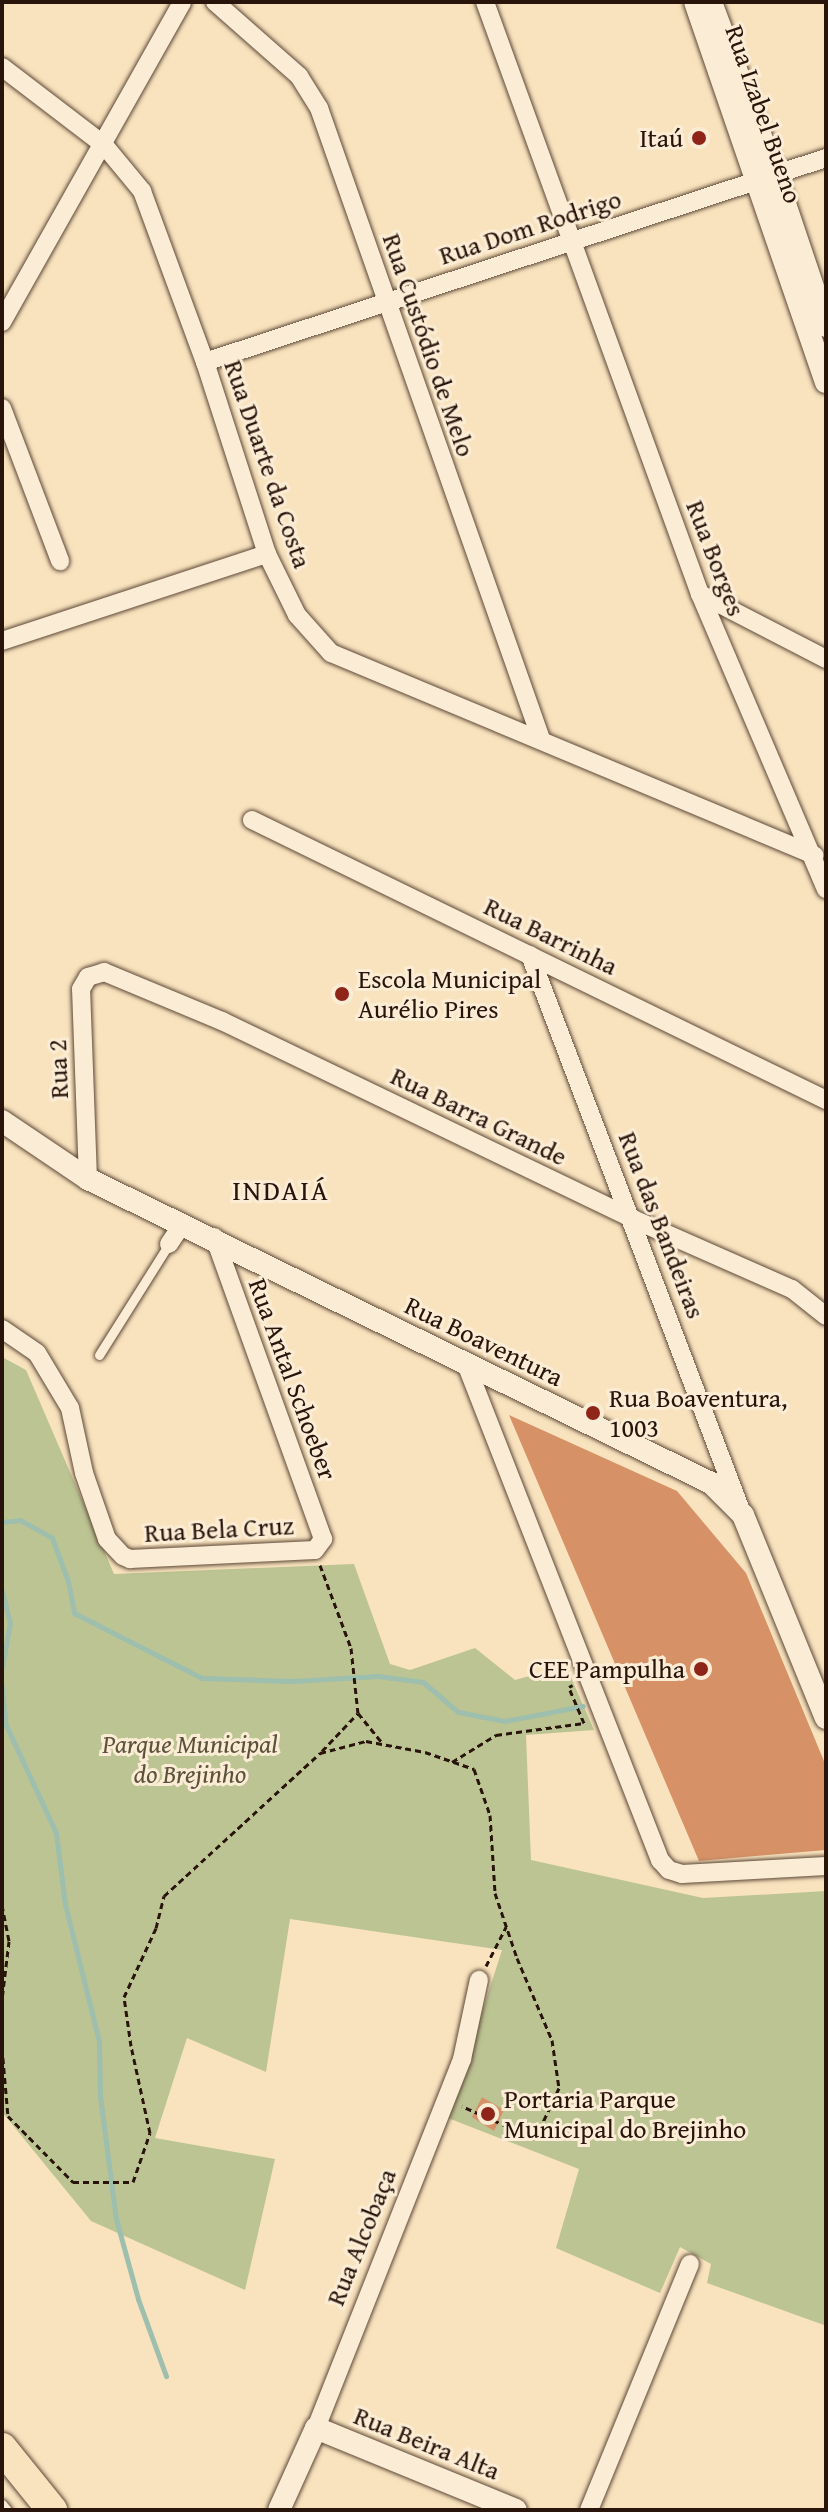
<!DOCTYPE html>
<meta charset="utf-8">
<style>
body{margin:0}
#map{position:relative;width:828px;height:2512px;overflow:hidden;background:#f9e3be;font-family:"Gentium Book Plus",serif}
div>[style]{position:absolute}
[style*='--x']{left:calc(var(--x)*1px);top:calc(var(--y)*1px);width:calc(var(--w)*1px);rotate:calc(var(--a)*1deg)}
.green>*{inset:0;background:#bcc493}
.stream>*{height:5px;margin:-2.5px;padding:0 2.5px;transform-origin:2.5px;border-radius:2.5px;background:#9ebeae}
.building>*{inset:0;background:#d69167}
.path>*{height:3px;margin-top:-1.5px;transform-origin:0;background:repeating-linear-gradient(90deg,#29140b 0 6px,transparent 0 10px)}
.roads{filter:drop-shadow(0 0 2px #5d4838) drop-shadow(0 0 2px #5d4838)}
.service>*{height:9px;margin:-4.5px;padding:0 4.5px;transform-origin:4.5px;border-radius:4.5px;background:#fbedd5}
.minor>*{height:18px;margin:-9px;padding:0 9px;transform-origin:9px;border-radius:9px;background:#fbedd5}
.tertiary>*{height:22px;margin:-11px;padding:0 11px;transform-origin:11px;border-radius:11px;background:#fbedd5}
.trunk>*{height:30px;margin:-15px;padding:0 15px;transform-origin:15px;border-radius:15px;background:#f9e3be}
.dots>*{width:22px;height:22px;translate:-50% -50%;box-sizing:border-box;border:4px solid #fbedd5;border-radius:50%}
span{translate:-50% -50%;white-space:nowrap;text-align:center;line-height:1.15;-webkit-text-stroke:6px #fbedd5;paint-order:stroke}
.street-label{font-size:26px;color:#29140b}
.poi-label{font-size:26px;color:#29140b}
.right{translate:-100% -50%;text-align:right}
.left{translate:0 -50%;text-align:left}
.park-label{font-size:26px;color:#5c523b;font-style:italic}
.neighbourhood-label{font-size:28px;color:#29140b;letter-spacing:2px}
.frame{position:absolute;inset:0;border:4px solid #29140b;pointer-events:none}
</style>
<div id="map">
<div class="green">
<div style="clip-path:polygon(2px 1357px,26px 1370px,114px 1574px,354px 1564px,390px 1664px,410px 1670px,475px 1648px,515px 1680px,566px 1666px,594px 1730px,526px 1735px,531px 1860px,703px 1898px,826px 1891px,824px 2325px,707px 2283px,711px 2264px,680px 2247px,660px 2293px,556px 2248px,579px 2169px,448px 2118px,502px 1950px,290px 1919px,266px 2072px,187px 2038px,155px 2138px,275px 2159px,245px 2290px,91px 2221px,2px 2112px)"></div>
</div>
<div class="stream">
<div style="--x:2;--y:1522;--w:18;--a:-6"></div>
<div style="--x:20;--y:1520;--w:37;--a:29"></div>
<div style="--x:52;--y:1538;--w:46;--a:69.6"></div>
<div style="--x:68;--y:1581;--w:33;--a:79"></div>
<div style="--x:74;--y:1613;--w:144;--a:26.9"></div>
<div style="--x:202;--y:1678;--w:91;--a:1.9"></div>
<div style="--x:293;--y:1681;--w:85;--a:-3.4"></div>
<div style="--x:378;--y:1676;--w:45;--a:7.6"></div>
<div style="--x:423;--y:1682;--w:46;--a:40.6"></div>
<div style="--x:458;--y:1712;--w:48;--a:10.8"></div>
<div style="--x:505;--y:1721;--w:79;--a:-10.9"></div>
<div style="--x:2;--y:1591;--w:33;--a:76"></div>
<div style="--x:10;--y:1623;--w:45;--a:100.3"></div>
<div style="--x:2;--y:1687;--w:36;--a:85"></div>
<div style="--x:5;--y:1723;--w:121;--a:65.1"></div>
<div style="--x:56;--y:1833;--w:72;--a:82.8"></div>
<div style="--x:65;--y:1904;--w:141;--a:76.1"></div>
<div style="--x:99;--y:2041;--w:55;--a:89"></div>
<div style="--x:100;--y:2096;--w:124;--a:82.6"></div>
<div style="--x:116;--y:2219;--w:83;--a:74.6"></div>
<div style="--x:138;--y:2299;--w:82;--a:70"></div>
</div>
<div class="building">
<div style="clip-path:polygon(509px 1415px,677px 1491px,746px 1573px,826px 1766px,826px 1850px,699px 1861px)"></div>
<div style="clip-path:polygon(482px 2097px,504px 2110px,494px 2131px,472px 2117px)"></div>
</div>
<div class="path">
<div style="--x:320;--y:1565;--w:89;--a:69.5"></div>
<div style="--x:351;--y:1648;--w:65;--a:83.9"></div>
<div style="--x:358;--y:1713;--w:38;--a:51"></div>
<div style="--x:322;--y:1751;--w:52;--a:-46.5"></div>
<div style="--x:452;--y:1762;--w:52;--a:-31.5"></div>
<div style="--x:496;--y:1735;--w:89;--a:-7.8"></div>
<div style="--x:584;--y:1723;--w:39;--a:-113"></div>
<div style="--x:569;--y:1687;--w:4;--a:-27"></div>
<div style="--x:2;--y:1905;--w:37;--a:79"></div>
<div style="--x:9;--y:1941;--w:59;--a:96.8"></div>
<div style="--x:486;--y:1966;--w:44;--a:-62.9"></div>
<div style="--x:2;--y:2048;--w:68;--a:85"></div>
<div style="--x:8;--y:2116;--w:93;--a:45.4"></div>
<div style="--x:73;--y:2182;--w:60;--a:0"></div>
<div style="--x:133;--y:2182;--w:52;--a:-70.9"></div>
<div style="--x:150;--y:2133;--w:89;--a:-102.3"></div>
<div style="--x:131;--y:2046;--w:49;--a:-98.1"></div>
<div style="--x:124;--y:1997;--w:76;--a:-65.1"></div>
<div style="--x:156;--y:1928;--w:33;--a:-76"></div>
<div style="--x:164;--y:1896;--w:212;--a:-42.5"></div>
<div style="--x:320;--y:1753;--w:48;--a:-14.6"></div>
<div style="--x:366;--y:1741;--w:60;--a:10.6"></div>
<div style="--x:425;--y:1752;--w:52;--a:19.1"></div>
<div style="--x:474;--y:1769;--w:49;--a:70.8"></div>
<div style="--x:490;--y:1815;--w:78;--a:86.3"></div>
<div style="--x:495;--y:1893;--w:69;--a:71.3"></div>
<div style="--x:517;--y:1958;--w:89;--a:66.9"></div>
<div style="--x:552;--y:2040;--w:49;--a:81.7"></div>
<div style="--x:559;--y:2088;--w:56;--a:115.2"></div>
<div style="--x:535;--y:2139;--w:80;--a:-155.7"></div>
</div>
<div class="roads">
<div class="service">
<div style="--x:99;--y:1355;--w:131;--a:-57.8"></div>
<div style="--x:2;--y:2504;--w:8;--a:50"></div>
</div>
<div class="minor">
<div style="--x:215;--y:2;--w:112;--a:41.4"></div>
<div style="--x:299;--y:76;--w:38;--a:58"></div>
<div style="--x:319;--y:108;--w:669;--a:70.62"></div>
<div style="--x:485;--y:2;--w:630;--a:70.04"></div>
<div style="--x:700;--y:594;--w:321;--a:66.9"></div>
<div style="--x:2;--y:67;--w:128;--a:37.4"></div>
<div style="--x:104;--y:145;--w:60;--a:50.4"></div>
<div style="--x:142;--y:191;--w:182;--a:69.8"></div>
<div style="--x:205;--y:362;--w:202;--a:72.1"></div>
<div style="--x:267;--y:554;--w:68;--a:63.8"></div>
<div style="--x:297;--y:615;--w:51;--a:48.2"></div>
<div style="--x:331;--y:653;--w:524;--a:22.7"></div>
<div style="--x:2;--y:322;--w:367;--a:-60.6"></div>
<div style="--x:205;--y:362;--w:654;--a:-18.19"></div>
<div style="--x:2;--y:408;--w:164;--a:69.2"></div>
<div style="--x:700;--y:594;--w:142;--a:27.3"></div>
<div style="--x:2;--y:641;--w:279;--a:-18.2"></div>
<div style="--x:252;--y:820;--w:639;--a:26"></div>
<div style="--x:530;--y:955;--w:597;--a:69.2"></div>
<div style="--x:88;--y:1179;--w:190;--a:-92.1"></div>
<div style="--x:81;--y:989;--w:14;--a:-60"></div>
<div style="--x:88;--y:977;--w:17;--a:-17"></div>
<div style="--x:104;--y:972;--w:128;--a:22.6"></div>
<div style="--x:222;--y:1021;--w:456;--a:25.7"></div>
<div style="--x:633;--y:1219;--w:174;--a:23.8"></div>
<div style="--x:792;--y:1289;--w:43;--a:38.5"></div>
<div style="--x:169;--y:1244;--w:25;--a:-56"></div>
<div style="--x:2;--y:1329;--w:42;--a:34.4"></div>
<div style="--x:37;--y:1353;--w:64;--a:59"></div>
<div style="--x:70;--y:1408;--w:66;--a:77.8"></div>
<div style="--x:84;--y:1473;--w:70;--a:70.8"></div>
<div style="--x:107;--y:1539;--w:23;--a:47"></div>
<div style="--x:123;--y:1556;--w:8;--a:23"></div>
<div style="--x:130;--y:1559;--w:185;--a:-2.8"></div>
<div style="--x:315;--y:1550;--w:14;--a:-54"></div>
<div style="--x:323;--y:1539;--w:321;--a:-109.8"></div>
<div style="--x:466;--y:1364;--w:533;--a:68.64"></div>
<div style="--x:660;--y:1860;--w:13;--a:48"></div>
<div style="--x:669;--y:1870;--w:14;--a:17"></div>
<div style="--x:682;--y:1874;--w:144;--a:-3.2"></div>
<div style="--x:316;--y:2428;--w:397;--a:-68.4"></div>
<div style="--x:462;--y:2059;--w:81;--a:-77.9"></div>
<div style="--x:589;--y:2510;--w:266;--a:-67.7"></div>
</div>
<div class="tertiary">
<div style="--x:695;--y:2;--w:402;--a:71"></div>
<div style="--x:711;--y:2;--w:187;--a:69.6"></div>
<div style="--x:776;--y:177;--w:157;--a:71.4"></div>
<div style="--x:2;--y:1121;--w:104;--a:34"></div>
<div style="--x:88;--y:1179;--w:693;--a:26.01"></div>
<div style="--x:711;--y:1483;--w:45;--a:45"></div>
<div style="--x:743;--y:1515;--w:219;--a:67.8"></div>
<div style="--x:279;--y:2510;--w:90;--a:-65.7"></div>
<div style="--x:316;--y:2428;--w:216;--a:22.3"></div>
</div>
<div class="trunk">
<div style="--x:2;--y:2448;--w:80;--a:51.1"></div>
</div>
</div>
<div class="dots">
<div style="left:699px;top:138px;background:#8f2418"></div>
<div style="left:342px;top:994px;background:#8f2418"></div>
<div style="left:593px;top:1413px;background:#8f2418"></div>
<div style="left:701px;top:1669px;background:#8f2418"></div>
<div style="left:488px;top:2114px;background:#8f2418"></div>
</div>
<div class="street-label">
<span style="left:764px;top:114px;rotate:71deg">Rua Izabel Bueno</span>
<span style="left:530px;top:227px;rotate:-18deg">Rua Dom Rodrigo</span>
<span style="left:429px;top:345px;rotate:71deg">Rua Custódio de Melo</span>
<span style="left:268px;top:464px;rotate:71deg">Rua Duarte da Costa</span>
<span style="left:716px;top:558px;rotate:69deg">Rua Borges</span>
<span style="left:551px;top:936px;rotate:26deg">Rua Barrinha</span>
<span style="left:58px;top:1069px;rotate:-92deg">Rua 2</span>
<span style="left:479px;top:1116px;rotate:26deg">Rua Barra Grande</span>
<span style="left:662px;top:1225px;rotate:69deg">Rua das Bandeiras</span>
<span style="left:484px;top:1341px;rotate:26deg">Rua Boaventura</span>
<span style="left:293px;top:1379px;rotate:70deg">Rua Antal Schoeber</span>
<span style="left:219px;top:1529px;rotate:-3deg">Rua Bela Cruz</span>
<span style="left:361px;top:2237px;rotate:-68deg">Rua Alcobaça</span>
<span style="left:427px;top:2443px;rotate:22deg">Rua Beira Alta</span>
</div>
<div class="poi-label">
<span class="right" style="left:683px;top:138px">Itaú</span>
<span class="left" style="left:358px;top:994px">Escola Municipal<br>Aurélio Pires</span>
<span class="left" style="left:609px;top:1413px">Rua Boaventura,<br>1003</span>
<span class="right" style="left:685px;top:1669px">CEE Pampulha</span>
<span class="left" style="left:504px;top:2114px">Portaria Parque<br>Municipal do Brejinho</span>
</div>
<div class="park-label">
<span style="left:190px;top:1759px">Parque Municipal<br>do Brejinho</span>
</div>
<div class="neighbourhood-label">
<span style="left:281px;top:1190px">INDAIÁ</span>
</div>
<div class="frame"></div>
</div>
